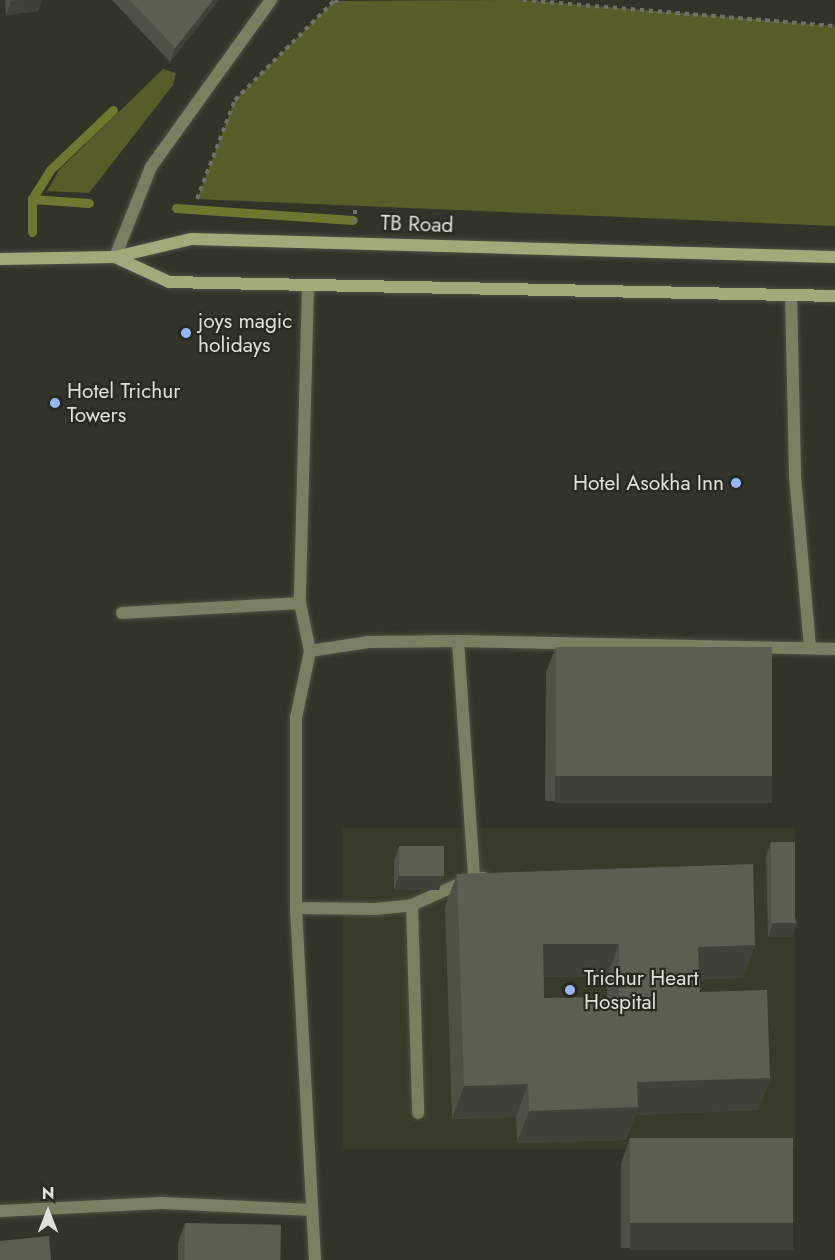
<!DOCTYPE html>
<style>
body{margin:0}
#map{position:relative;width:835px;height:1260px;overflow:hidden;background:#323429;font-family:Jost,sans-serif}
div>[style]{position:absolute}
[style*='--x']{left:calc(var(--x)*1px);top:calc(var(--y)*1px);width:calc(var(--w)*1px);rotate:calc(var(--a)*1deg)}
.built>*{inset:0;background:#383b29;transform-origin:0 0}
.green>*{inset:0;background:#575d28}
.stream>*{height:9px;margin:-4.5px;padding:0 4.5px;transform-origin:4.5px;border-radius:4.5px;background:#6e772f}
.path>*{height:4px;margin-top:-2px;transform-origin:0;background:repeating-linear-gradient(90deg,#6f7168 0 4.5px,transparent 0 9px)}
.roads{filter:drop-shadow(0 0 2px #4e5045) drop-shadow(0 0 2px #4e5045)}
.lane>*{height:12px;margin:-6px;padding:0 6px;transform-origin:6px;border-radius:6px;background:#7a7f61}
.street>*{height:12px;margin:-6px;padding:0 6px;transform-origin:6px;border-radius:6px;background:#7a7f61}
.secondary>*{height:12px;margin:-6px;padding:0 6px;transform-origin:6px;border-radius:6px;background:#a2a97a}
.wall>*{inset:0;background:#4e5146}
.shaded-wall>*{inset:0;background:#404239;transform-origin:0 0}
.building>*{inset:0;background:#5b5e51;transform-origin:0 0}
.dots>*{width:16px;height:16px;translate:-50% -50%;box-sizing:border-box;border:3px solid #282a1f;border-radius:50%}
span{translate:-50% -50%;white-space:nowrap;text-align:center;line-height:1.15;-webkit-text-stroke:4.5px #282a1f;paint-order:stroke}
.street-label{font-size:21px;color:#e0e2da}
.poi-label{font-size:21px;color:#e0e2da}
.left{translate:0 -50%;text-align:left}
.right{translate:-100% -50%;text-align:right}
.north{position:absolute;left:18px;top:1182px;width:60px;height:60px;-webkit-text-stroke:4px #282a1f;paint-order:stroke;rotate:0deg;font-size:16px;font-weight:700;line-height:24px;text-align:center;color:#e0e2da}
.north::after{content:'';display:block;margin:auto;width:21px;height:27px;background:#e0e2da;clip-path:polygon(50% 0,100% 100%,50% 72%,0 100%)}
</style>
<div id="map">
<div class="built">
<div style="left:795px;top:828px;width:321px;height:452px;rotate:90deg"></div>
</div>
<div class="green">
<div style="clip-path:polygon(523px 0,835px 26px,835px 226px,197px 199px,235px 100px,334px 1px)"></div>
<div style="clip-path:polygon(163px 69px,176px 73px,173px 85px,89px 193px,47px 191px,59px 170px)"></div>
</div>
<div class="stream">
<div style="--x:32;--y:199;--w:57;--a:4"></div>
<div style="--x:176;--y:208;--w:177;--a:3.9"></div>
<div style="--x:32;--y:232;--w:33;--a:-90"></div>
<div style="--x:32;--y:199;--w:34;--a:-58"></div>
<div style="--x:50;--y:170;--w:87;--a:-43.6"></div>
</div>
<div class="path">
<div style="--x:523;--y:0;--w:313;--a:4.8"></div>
<div style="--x:197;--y:199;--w:106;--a:-69"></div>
<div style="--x:235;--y:100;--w:140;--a:-45"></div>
<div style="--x:334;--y:1;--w:9;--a:-6"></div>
<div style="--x:355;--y:223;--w:14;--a:-90"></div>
</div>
<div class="roads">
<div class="lane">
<div style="--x:115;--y:257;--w:97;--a:-68.2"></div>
<div style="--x:151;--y:167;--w:206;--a:-54.3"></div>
<div style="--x:458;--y:641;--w:238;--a:86.1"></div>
<div style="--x:474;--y:878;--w:10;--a:0"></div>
<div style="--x:412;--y:905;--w:208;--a:88.3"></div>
<div style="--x:296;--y:908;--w:80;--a:0.7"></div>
<div style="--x:376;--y:909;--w:36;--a:-6"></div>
<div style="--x:412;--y:905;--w:59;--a:-24"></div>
</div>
<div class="street">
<div style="--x:308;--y:287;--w:316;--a:91.5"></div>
<div style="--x:300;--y:603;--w:49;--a:78.2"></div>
<div style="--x:791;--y:295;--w:181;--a:88.7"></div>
<div style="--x:795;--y:476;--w:173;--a:85"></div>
<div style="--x:122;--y:613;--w:178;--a:-3.2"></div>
<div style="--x:0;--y:1211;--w:162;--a:-2.8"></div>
<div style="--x:162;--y:1203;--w:150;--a:2.7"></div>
<div style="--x:315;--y:1260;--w:353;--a:-93.1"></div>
<div style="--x:296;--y:908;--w:190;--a:-90"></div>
<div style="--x:296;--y:718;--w:68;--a:-78.2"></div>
<div style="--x:310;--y:651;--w:60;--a:-8.7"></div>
<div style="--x:369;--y:642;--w:89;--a:-0.6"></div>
<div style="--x:458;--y:641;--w:377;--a:1.2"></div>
</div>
<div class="secondary">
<div style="--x:115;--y:257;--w:60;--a:24.8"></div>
<div style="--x:169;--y:282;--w:666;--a:1.2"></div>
<div style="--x:0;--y:259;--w:115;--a:-1"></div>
<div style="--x:115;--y:257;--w:79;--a:-13.2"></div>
<div style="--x:192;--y:239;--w:643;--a:1.6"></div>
</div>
</div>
<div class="wall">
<div style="clip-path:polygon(5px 0,42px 0,38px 11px,6px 15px)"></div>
<div style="clip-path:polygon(112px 0,219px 0,170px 62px)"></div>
<div style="clip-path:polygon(556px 647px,763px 802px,545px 801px,546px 672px)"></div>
<div style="clip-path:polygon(771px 842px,797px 923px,792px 937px,768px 937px,766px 856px)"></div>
<div style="clip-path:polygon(399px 846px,439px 890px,394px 890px,394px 860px)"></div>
<div style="clip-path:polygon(evenodd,457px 874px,755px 945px,743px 978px,699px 979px,700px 992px,770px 1078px,758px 1110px,635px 1115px,626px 1140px,517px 1143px,516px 1117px,452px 1119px,445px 907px,457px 874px,607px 976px,607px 997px,544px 998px,544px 977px,607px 976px)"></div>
<div style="clip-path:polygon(630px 1138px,793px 1223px,783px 1248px,621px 1248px,621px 1163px)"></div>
<div style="clip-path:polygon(185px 1223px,281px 1260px,178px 1260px,178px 1243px)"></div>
</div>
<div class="shaded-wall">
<div style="clip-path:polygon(18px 0,42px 0,38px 11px,6px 15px,11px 1px)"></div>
<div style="clip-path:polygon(213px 0,219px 0,170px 62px,175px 48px)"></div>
<div style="left:555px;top:776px;width:217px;height:27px"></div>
<div style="clip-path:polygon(399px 876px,444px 876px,439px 890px,394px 890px)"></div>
<div style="clip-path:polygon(773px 923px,797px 923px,792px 937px,768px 937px)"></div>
<div style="clip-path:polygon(543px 944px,619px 944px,607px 976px,532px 977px)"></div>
<div style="clip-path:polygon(755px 945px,743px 978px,686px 980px,698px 947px)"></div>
<div style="clip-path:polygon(770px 1078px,758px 1110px,635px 1115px,626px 1140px,517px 1143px,529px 1111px,637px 1082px)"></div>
<div style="clip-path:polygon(528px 1084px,516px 1117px,452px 1119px,464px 1086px)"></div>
<div style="left:630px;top:1223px;width:163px;height:27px"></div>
</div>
<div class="building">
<div style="clip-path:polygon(130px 0,213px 0,175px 48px)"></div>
<div style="left:556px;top:647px;width:216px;height:129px"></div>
<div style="left:771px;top:842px;width:24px;height:81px"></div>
<div style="left:399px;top:846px;width:45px;height:30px"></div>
<div style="clip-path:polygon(evenodd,753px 864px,755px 945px,698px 947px,700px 992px,767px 990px,770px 1078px,637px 1082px,638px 1107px,529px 1111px,528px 1084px,464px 1086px,457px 874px,753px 864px,543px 944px,619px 944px,619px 997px,544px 998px,543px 944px)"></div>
<div style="left:630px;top:1138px;width:163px;height:85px"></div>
<div style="left:185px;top:1223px;width:96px;height:37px;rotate:1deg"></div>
<div style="clip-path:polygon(49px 1236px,51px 1260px,0 1260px,0 1241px)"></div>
</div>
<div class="dots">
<div style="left:186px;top:333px;background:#96b6fd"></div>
<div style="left:55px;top:403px;background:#96b6fd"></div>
<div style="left:736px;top:483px;background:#96b6fd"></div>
<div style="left:570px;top:990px;background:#96b6fd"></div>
</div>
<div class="street-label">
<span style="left:417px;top:224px;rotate:2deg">TB Road</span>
</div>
<div class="poi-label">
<span class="left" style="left:198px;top:333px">joys magic<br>holidays</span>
<span class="left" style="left:67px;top:403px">Hotel Trichur<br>Towers</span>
<span class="right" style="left:724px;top:483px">Hotel Asokha Inn</span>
<span class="left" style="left:584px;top:990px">Trichur Heart<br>Hospital</span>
</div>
<div class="north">N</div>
</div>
